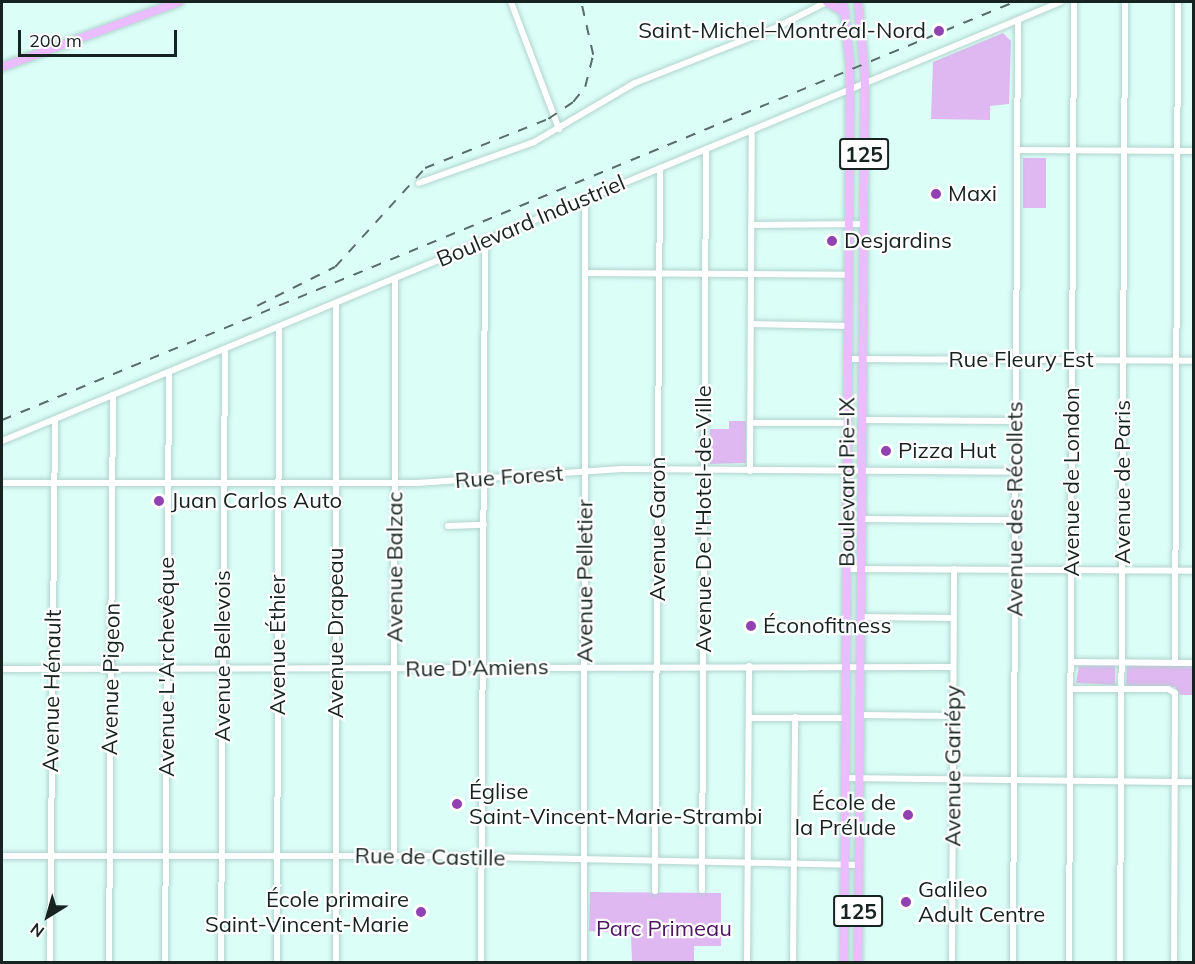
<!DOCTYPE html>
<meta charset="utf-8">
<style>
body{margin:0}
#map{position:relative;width:1195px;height:964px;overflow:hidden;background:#dbfef7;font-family:Mulish,sans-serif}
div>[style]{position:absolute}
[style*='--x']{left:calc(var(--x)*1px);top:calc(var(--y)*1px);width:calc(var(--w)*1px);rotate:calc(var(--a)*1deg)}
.green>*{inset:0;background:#dfb7f1;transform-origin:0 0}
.roads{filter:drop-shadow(0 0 2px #b1d3cd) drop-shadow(0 0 2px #b1d3cd)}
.minor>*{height:6px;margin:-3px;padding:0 3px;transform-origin:3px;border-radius:3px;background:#fff}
.major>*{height:8px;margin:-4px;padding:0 4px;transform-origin:4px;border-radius:4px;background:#ebbcff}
.rail>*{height:1.5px;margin-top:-0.75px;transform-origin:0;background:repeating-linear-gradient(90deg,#586c68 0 10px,transparent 0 20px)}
.dots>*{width:16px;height:16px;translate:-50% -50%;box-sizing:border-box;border:3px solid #fff;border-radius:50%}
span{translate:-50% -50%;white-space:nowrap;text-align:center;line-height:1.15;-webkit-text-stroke:4.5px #fff;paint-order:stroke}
.shield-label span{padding:2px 4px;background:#fff;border:2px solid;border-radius:4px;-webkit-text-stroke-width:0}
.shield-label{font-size:21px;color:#162320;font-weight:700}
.poi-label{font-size:22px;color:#162320}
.right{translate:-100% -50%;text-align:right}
.left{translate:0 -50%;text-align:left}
.street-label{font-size:22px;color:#162320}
.park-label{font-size:22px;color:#4c1660}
.frame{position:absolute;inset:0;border:3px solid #162320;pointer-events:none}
.north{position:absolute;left:18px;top:886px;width:60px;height:60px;-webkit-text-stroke:4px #fff;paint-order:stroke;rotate:217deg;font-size:16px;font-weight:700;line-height:24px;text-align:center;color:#162320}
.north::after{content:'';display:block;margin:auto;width:21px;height:27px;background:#162320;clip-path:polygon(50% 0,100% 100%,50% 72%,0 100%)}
.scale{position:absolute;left:18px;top:30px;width:159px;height:27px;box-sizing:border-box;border:3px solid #162320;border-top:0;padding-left:8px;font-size:18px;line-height:21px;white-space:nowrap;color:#162320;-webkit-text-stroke:4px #fff;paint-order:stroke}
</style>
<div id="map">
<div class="green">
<div style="clip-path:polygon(1003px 33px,1011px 41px,1009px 104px,990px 106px,990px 120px,931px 119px,933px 62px)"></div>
<div style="left:1023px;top:158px;width:23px;height:50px"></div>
<div style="clip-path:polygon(729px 421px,746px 421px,746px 463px,710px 464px,710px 429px,729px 429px)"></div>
<div style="clip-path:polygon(1115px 665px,1115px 685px,1076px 683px,1079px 666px)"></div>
<div style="clip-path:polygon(1127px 665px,1193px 665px,1193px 695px,1180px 695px,1175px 687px,1126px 686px)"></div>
<div style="clip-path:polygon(590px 892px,721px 893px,721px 946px,694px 946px,694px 962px,632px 962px,631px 934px,589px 931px)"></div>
</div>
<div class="roads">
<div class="minor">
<div style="--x:511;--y:2;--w:136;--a:69.3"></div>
<div style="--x:1017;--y:150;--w:177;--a:0.3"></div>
<div style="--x:419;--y:183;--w:122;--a:-19.6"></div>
<div style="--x:534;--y:142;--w:117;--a:-30.3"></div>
<div style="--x:635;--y:83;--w:153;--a:-21.5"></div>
<div style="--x:777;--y:27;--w:56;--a:-26.6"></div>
<div style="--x:752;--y:225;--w:111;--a:-0.5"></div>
<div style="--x:585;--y:273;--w:264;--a:0.4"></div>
<div style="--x:751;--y:324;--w:97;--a:1.2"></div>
<div style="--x:848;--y:359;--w:346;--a:0.3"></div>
<div style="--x:862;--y:420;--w:154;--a:0.4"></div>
<div style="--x:750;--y:423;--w:98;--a:0"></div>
<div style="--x:2;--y:441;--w:1146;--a:-22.52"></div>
<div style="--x:750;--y:471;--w:341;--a:-89.7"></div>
<div style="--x:2;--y:483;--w:415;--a:0"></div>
<div style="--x:417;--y:483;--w:205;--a:-3.9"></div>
<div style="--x:622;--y:469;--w:394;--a:0.4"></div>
<div style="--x:861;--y:519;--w:155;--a:0.4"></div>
<div style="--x:448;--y:526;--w:36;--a:-2"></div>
<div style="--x:847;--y:569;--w:347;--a:0.3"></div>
<div style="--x:860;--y:617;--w:93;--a:0.6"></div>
<div style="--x:1071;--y:662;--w:123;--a:0.5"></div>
<div style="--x:1175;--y:663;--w:661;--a:-89.74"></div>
<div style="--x:2;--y:669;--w:951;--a:-0.12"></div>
<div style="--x:1071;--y:689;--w:97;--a:0"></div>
<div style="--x:1168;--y:689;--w:8;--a:30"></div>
<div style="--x:1175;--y:693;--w:269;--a:90.2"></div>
<div style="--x:860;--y:715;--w:93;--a:0.6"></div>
<div style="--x:749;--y:718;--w:97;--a:0"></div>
<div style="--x:845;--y:778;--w:349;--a:0.7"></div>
<div style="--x:2;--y:856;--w:433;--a:0"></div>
<div style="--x:435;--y:856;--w:424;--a:1.2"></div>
<div style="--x:394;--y:856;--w:578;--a:-89.9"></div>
<div style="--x:702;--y:890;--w:741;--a:-89.69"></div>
<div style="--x:655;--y:891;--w:723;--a:-89.6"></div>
<div style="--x:50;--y:962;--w:542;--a:-89.47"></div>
<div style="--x:109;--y:962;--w:567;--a:-89.6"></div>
<div style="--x:165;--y:962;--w:590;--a:-89.61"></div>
<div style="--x:221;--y:962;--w:613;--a:-89.63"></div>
<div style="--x:277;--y:962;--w:635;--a:-89.82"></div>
<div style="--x:336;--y:962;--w:659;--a:-90"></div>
<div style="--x:481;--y:962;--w:721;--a:-89.68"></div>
<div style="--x:584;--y:962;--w:763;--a:-89.92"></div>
<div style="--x:747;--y:962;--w:296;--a:-89.6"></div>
<div style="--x:793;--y:962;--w:245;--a:-89.5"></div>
<div style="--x:952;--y:962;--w:393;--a:-89.7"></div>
<div style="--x:1013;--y:962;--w:942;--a:-89.7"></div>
<div style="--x:1069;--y:962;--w:960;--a:-89.7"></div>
<div style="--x:1120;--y:962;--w:960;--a:-89.7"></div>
</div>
<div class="major">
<div style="--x:827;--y:2;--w:21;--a:31"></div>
<div style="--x:843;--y:2;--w:62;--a:83.6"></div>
<div style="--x:850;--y:64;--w:898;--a:90.38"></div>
<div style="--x:2;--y:67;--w:189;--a:-20.2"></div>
<div style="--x:858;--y:962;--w:887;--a:-89.55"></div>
<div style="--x:865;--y:75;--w:73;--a:-95.5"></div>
</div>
</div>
<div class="rail">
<div style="--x:257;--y:306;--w:87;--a:-26.6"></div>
<div style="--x:335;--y:267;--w:134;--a:-47.7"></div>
<div style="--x:425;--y:168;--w:132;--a:-21.7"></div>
<div style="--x:548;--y:119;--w:30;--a:-34"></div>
<div style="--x:573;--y:102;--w:19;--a:-51"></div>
<div style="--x:585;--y:87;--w:33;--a:-76"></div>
<div style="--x:593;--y:55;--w:54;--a:-102.8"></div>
<div style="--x:2;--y:420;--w:1095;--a:-22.44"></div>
</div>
<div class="dots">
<div style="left:939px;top:31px;background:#9241b1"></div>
<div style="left:936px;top:194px;background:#9241b1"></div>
<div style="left:832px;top:241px;background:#9241b1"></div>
<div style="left:886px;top:451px;background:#9241b1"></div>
<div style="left:159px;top:501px;background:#9241b1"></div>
<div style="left:751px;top:626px;background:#9241b1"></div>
<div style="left:457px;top:804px;background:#9241b1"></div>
<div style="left:908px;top:815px;background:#9241b1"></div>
<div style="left:906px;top:902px;background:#9241b1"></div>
<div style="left:421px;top:912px;background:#9241b1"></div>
</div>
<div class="shield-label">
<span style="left:864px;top:154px">125</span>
<span style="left:858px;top:911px">125</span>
</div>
<div class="poi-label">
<span class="right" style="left:926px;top:31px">Saint-Michel–Montréal-Nord</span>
<span class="left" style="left:948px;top:194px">Maxi</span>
<span class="left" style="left:844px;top:241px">Desjardins</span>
<span class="left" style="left:898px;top:451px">Pizza Hut</span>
<span class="left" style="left:171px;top:501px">Juan Carlos Auto</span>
<span class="left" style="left:763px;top:626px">Éconofitness</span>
<span class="left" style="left:469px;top:804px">Église<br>Saint-Vincent-Marie-Strambi</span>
<span class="right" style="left:896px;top:815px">École de<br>la Prélude</span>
<span class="left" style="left:918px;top:902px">Galileo<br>Adult Centre</span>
<span class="right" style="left:409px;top:912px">École primaire<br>Saint-Vincent-Marie</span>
</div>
<div class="street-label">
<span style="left:531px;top:221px;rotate:-23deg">Boulevard Industriel</span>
<span style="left:1021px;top:360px">Rue Fleury Est</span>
<span style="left:509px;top:477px;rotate:-4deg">Rue Forest</span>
<span style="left:847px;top:482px;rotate:-90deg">Boulevard Pie-IX</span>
<span style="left:1072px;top:482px;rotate:-90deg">Avenue de London</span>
<span style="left:1123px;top:482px;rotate:-90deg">Avenue de Paris</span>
<span style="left:1015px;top:509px;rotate:-90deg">Avenue des Récollets</span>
<span style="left:704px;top:519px;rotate:-90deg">Avenue De l'Hotel-de-Ville</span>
<span style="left:658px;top:529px;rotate:-90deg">Avenue Garon</span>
<span style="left:395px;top:567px;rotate:-90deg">Avenue Balzac</span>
<span style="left:585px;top:581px;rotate:-90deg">Avenue Pelletier</span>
<span style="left:336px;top:633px;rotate:-90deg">Avenue Drapeau</span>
<span style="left:278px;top:645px;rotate:-90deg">Avenue Éthier</span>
<span style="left:223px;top:656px;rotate:-90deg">Avenue Bellevois</span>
<span style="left:167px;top:667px;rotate:-90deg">Avenue L'Archevêque</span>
<span style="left:477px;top:668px;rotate:-1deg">Rue D'Amiens</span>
<span style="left:111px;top:679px;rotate:-89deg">Avenue Pigeon</span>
<span style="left:52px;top:691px;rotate:-89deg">Avenue Hénault</span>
<span style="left:953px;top:766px;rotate:-90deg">Avenue Gariépy</span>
<span style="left:430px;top:857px;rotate:1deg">Rue de Castille</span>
</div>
<div class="park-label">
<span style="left:664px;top:929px">Parc Primeau</span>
</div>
<div class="frame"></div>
<div class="north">N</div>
<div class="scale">200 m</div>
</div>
